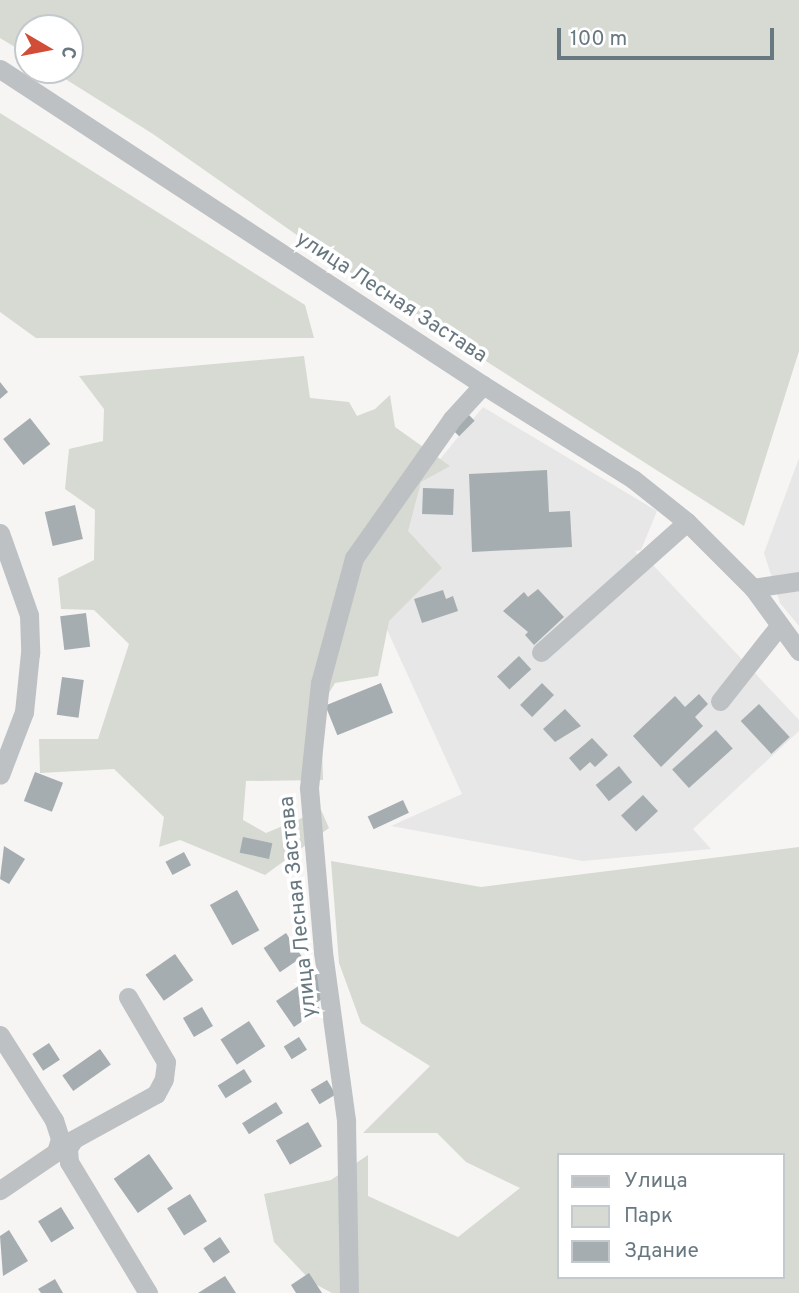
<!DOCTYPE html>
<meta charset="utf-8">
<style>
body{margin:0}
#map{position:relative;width:799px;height:1293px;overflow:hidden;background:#f6f5f3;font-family:Overpass,sans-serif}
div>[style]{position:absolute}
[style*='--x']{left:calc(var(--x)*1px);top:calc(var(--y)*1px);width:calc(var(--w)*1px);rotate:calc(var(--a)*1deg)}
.built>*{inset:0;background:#e6e7e6}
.green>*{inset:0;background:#d6dad2}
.building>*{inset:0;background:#a5adb1;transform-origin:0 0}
.minor>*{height:19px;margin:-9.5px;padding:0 9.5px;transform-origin:9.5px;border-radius:9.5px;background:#bdc1c4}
span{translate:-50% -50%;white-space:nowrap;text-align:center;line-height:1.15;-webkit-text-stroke:7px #fff;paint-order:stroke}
.street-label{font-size:21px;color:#687881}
.legend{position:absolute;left:557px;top:1153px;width:228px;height:126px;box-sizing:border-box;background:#fff;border:2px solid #c3c9cd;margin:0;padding:9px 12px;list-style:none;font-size:21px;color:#687881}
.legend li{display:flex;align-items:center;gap:14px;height:35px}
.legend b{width:35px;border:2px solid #c3c9cd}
.north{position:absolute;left:14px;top:14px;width:70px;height:70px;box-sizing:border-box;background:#fff;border:2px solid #c3c9cd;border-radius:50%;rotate:100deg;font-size:19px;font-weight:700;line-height:28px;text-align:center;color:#687881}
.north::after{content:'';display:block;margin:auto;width:24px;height:32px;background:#d14d37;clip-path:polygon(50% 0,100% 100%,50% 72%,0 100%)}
.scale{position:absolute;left:557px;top:28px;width:217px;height:32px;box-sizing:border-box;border:4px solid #687881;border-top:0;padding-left:9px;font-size:21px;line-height:24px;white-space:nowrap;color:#687881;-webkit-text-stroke:5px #fff;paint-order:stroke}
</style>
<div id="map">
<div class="built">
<div style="clip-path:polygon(483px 407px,657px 511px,641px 550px,635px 551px,646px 570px,653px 565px,799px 720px,799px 731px,693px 829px,711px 849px,583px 861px,391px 826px,462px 794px,363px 577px,398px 510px)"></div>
<div style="clip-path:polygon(799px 458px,799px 626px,780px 603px,764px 553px)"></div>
</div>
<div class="green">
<div style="clip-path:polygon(0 0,799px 0,799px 351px,744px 526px,381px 294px,153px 134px,51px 70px,70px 70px,70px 28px,28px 28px,28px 55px,0 38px)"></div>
<div style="clip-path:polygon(0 113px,305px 305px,314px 338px,36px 338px,0 312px)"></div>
<div style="clip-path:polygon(304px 356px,310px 398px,349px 402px,357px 416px,375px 409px,390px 395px,395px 427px,450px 466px,421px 482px,408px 531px,442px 568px,389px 621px,378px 676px,335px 683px,321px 706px,323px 780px,246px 781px,243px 820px,266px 833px,321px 810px,329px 828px,265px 875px,180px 840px,159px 847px,164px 817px,114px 769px,40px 773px,39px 739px,98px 739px,129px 644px,94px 610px,61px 609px,58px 578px,94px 560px,95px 510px,65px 489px,69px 449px,103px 441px,104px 409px,79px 376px)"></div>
<div style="clip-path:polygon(evenodd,799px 847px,799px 1293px,332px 1293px,313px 1283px,274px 1242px,264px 1194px,331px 1180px,368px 1155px,368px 1196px,458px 1237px,520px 1188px,466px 1162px,437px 1133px,363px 1133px,430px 1066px,361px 1023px,339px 963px,331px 861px,481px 887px,799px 847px,559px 1155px,783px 1155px,783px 1277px,559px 1277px,559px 1155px)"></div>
</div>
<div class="building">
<div style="clip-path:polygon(0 382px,8px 392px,0 399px)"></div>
<div style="left:469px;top:415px;width:8px;height:22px;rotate:45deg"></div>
<div style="left:30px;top:418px;width:33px;height:34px;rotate:52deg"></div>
<div style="clip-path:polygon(547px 470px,549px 512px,570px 511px,572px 547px,472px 552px,469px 474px)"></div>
<div style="left:423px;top:488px;width:31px;height:26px;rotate:2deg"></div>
<div style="left:75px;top:505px;width:35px;height:31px;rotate:77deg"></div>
<div style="clip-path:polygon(538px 589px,564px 617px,534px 645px,525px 635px,528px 632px,503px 611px,524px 592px,528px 597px)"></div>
<div style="clip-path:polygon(443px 590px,446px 599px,453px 596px,458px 611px,422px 623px,414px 599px)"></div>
<div style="left:86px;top:613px;width:34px;height:26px;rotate:83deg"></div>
<div style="left:519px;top:656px;width:18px;height:30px;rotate:47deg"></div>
<div style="left:62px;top:677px;width:22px;height:38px;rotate:8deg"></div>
<div style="left:381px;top:683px;width:32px;height:60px;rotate:68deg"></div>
<div style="left:542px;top:683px;width:17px;height:31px;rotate:45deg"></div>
<div style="clip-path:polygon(699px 694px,708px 704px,695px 717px,703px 726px,661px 767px,633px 736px,675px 696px,685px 707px)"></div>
<div style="left:759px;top:704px;width:45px;height:25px;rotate:47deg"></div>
<div style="clip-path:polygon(565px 709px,581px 726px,555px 742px,543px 729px)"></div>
<div style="left:716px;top:730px;width:25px;height:59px;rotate:48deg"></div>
<div style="clip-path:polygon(592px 738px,608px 755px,595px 767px,590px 762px,580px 771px,569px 758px)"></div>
<div style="left:619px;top:766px;width:21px;height:30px;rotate:51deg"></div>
<div style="left:35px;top:772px;width:30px;height:31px;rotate:21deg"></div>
<div style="left:643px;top:795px;width:22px;height:30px;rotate:47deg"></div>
<div style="left:403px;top:800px;width:14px;height:39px;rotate:65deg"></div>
<div style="left:243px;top:837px;width:30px;height:16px;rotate:12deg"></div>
<div style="clip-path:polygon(4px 846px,25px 859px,9px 884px,0 879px)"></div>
<div style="left:184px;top:852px;width:15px;height:21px;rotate:62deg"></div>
<div style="left:237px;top:890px;width:46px;height:31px;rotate:61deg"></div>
<div style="left:286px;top:933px;width:29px;height:27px;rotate:56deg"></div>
<div style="left:175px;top:954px;width:32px;height:36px;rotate:55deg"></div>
<div style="clip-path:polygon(318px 973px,325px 997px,316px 1003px,320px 1009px,294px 1027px,276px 1001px)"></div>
<div style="left:202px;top:1007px;width:22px;height:22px;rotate:60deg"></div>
<div style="left:249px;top:1021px;width:30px;height:34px;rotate:57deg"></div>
<div style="left:299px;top:1037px;width:15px;height:18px;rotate:58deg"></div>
<div style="left:49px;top:1043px;width:20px;height:20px;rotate:57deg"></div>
<div style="left:100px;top:1049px;width:19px;height:46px;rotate:55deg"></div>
<div style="left:244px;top:1069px;width:15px;height:31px;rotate:58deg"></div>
<div style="left:327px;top:1080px;width:17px;height:19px;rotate:59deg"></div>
<div style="left:276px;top:1102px;width:13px;height:40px;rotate:58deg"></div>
<div style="left:308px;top:1122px;width:28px;height:37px;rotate:60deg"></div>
<div style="left:149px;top:1154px;width:42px;height:43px;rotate:55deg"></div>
<div style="left:190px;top:1194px;width:32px;height:27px;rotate:58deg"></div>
<div style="left:61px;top:1207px;width:25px;height:27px;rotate:58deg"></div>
<div style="clip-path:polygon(9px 1230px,28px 1261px,3px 1276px,0 1236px)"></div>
<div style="left:220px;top:1237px;width:18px;height:20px;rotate:56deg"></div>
<div style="clip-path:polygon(309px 1273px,322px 1293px,296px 1293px,291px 1285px)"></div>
<div style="clip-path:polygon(225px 1276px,236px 1293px,198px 1293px)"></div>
<div style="clip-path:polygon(55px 1279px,63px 1293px,41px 1293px,38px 1289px)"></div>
</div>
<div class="minor">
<div style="--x:0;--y:69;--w:577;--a:33.19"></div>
<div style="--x:483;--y:385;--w:46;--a:132.4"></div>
<div style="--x:452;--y:419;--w:170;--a:125.2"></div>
<div style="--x:354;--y:558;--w:130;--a:105.2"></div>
<div style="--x:320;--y:683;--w:106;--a:96"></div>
<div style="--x:309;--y:788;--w:165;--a:85.1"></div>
<div style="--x:323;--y:952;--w:171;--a:82.2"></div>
<div style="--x:346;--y:1121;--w:172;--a:89"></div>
<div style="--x:483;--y:385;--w:177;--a:32.1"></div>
<div style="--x:633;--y:479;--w:69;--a:38.5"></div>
<div style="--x:687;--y:522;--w:93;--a:45"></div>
<div style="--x:753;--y:588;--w:78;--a:53.9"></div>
<div style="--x:0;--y:533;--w:87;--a:70.5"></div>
<div style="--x:29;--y:615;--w:38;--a:88"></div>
<div style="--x:30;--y:653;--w:59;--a:95.8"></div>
<div style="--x:24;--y:712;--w:67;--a:110.9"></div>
<div style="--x:753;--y:588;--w:47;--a:-8.7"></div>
<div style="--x:541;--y:652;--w:195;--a:-41.7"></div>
<div style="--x:720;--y:701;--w:95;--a:-51.8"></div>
<div style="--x:128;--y:997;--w:75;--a:59.7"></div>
<div style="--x:166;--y:1062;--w:17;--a:97"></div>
<div style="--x:164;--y:1079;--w:17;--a:118"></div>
<div style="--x:156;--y:1094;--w:94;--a:151.2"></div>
<div style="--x:74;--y:1139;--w:11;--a:124"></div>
<div style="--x:68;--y:1148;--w:14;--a:86"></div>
<div style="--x:69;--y:1162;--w:153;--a:58.9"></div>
<div style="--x:0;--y:1035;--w:101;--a:57.6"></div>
<div style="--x:54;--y:1120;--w:20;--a:72"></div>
<div style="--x:60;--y:1139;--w:14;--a:107"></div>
<div style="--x:56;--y:1152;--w:68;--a:145.8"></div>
</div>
<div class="street-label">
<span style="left:391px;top:298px;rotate:33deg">улица Лесная Застава</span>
<span style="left:299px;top:907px;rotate:-96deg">улица Лесная Застава</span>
</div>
<ul class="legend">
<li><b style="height:9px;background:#bdc1c4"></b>Улица</li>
<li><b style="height:19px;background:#d6dad2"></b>Парк</li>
<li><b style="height:19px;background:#a5adb1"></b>Здание</li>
</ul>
<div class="north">С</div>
<div class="scale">100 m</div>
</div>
